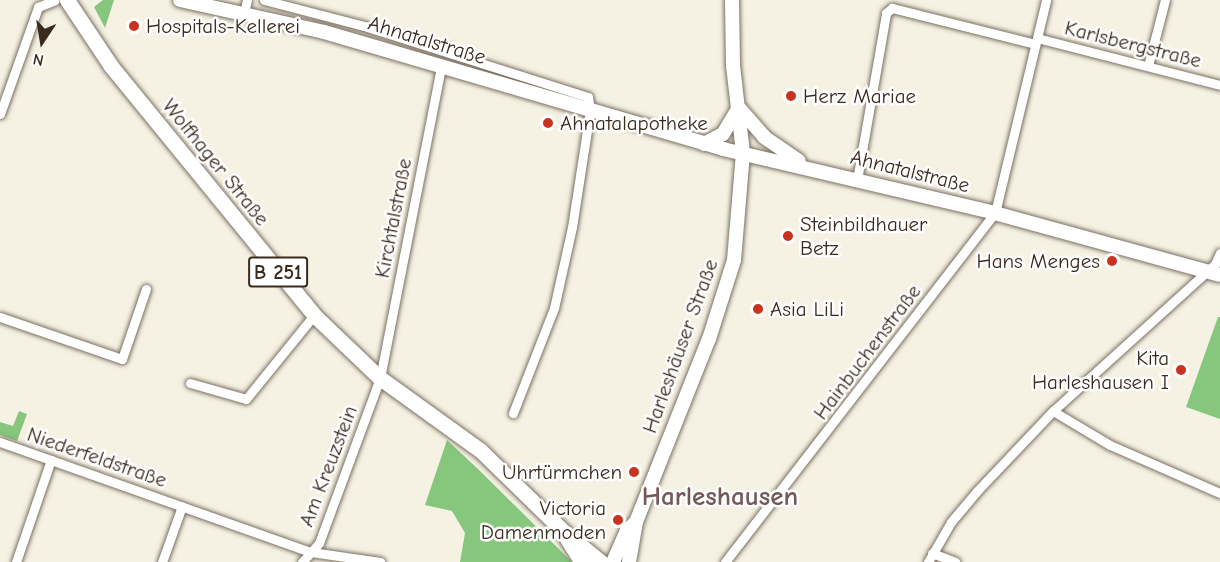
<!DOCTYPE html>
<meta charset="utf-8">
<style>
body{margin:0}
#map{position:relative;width:1220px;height:562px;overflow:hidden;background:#f5f2e3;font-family:"Comic Neue",sans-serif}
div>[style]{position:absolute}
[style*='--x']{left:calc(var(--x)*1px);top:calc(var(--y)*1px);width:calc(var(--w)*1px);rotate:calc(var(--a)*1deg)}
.green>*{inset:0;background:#87c67d}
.roads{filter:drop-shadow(0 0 2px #7c7063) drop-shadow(0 0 2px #7c7063)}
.street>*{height:9px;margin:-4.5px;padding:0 4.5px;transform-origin:4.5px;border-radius:4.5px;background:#fff}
.secondary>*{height:14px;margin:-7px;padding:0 7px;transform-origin:7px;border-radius:7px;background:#fff}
.primary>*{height:15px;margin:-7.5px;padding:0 7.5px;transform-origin:7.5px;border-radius:7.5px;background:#fff}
.dots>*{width:16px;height:16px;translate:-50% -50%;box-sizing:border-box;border:3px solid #fff;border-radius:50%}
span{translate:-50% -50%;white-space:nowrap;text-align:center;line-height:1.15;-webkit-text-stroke:5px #fff;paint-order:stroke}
.shield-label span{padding:2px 4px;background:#fff;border:2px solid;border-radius:4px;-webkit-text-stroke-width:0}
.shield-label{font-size:20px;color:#3b2a1e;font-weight:700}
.poi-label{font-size:21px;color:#3b2a1e}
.left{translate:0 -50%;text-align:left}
.right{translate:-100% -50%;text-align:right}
.street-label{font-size:21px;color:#3b2a1e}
.district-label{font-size:27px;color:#745959;font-weight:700}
.north{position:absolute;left:12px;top:12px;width:60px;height:60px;-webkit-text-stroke:4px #fff;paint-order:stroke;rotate:192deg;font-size:16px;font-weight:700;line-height:24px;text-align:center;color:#3b2a1e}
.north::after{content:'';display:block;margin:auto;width:21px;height:27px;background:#3b2a1e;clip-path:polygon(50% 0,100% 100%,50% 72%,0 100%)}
</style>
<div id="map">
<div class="green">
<div style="clip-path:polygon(103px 0,114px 0,105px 28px,94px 7px)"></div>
<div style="clip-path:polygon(1218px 317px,1220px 317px,1220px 419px,1186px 407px)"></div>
<div style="clip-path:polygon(19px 411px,27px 414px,17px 441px,0 435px,0 422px,13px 426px)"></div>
<div style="clip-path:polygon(447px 440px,478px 469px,572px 562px,460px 562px,465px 533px,452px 511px,425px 505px)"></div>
</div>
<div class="roads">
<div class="street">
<div style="--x:264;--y:0;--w:103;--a:14.6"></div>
<div style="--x:364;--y:26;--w:235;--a:17.6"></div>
<div style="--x:588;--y:97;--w:14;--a:82"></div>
<div style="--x:590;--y:111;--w:117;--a:98.8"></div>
<div style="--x:572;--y:227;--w:83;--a:102.5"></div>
<div style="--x:554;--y:308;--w:113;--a:111.3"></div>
<div style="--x:244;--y:13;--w:13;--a:-77"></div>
<div style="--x:1037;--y:38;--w:189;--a:14.4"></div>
<div style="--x:1148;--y:66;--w:68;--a:-75.6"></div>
<div style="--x:0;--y:114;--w:114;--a:-70.4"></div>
<div style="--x:38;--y:7;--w:18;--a:-22"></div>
<div style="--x:857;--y:180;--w:169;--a:-80.1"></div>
<div style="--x:886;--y:13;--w:8;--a:-40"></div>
<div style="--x:892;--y:8;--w:147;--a:14.1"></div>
<div style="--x:0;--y:317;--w:129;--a:19"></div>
<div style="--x:122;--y:359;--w:74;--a:-71.1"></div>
<div style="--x:190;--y:383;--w:58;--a:15.9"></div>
<div style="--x:246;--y:399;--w:108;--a:-51"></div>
<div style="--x:1053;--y:411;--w:66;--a:30.8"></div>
<div style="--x:1110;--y:445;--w:120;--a:23.6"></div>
<div style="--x:0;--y:442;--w:330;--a:19.5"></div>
<div style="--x:311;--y:552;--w:70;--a:8.2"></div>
<div style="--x:932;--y:553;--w:25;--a:21"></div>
<div style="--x:16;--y:562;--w:108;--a:-71.1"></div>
<div style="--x:162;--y:562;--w:59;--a:-70.3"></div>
<div style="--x:302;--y:562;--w:25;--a:-48"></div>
<div style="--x:319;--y:543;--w:176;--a:-69.7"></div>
<div style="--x:380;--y:378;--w:318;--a:-78.9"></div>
<div style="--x:725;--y:562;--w:441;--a:-52.3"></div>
<div style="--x:995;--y:213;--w:219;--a:-76.5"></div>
<div style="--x:928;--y:562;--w:46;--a:-60.1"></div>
<div style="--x:951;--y:522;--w:40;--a:-50"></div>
<div style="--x:977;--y:491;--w:110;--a:-46.5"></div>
<div style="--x:1053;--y:411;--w:219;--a:-42.2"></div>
<div style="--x:1215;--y:264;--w:12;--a:-66"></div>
</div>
<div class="secondary">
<div style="--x:180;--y:0;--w:148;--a:12.5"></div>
<div style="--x:324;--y:32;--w:416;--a:16.3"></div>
<div style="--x:723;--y:149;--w:279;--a:13.2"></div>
<div style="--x:995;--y:213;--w:233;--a:15.4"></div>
<div style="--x:740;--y:109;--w:37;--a:49"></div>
<div style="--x:764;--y:137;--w:42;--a:34.4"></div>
<div style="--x:704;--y:144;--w:21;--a:-28"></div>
<div style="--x:723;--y:134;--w:29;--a:-59"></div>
<div style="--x:613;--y:562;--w:34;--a:-66"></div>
<div style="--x:627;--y:531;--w:13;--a:-45"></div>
<div style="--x:629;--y:562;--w:41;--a:-80.1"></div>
<div style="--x:636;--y:522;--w:197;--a:-68.3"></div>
<div style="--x:709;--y:339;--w:83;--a:-72.4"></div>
<div style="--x:734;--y:260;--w:107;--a:-85.2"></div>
<div style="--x:743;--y:153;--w:89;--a:-96.5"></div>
<div style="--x:733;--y:65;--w:65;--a:-90.9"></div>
</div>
<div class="primary">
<div style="--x:67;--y:0;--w:79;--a:56.3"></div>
<div style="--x:111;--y:66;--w:321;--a:50.8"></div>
<div style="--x:314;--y:315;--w:91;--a:43.7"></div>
<div style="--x:380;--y:378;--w:123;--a:35.8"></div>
<div style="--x:480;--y:450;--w:113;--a:44.3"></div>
<div style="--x:561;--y:529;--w:39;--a:58"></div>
<div style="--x:563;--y:531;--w:49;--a:39.2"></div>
</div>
</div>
<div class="dots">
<div style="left:134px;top:26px;background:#c8321e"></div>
<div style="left:791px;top:96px;background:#c8321e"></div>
<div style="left:548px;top:123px;background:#c8321e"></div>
<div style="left:788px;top:236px;background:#c8321e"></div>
<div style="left:1112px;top:261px;background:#c8321e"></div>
<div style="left:758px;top:309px;background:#c8321e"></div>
<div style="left:1181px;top:370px;background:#c8321e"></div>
<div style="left:634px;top:472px;background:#c8321e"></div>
<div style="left:618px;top:520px;background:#c8321e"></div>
</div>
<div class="shield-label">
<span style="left:278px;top:272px">B 251</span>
</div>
<div class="poi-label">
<span class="left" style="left:146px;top:26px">Hospitals-Kellerei</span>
<span class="left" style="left:803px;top:96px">Herz Mariae</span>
<span class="left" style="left:560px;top:123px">Ahnatalapotheke</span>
<span class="left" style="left:800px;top:236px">Steinbildhauer<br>Betz</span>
<span class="right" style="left:1100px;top:261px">Hans Menges</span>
<span class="left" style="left:770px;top:309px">Asia LiLi</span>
<span class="right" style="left:1169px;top:370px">Kita<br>Harleshausen I</span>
<span class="right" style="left:622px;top:472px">Uhrtürmchen</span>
<span class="right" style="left:606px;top:520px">Victoria<br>Damenmoden</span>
</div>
<div class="street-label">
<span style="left:427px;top:40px;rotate:17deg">Ahnatalstraße</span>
<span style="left:1133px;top:44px;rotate:14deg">Karlsbergstraße</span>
<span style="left:216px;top:162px;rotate:51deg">Wolfhager Straße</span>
<span style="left:910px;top:171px;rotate:14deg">Ahnatalstraße</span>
<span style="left:393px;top:218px;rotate:-79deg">Kirchtalstraße</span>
<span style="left:680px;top:346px;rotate:-70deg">Harleshäuser Straße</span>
<span style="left:867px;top:352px;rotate:-53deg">Hainbuchenstraße</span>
<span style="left:97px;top:457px;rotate:19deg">Niederfeldstraße</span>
<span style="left:328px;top:466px;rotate:-69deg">Am Kreuzstein</span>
</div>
<div class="district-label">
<span style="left:720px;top:497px">Harleshausen</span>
</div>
<div class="north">N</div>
</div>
